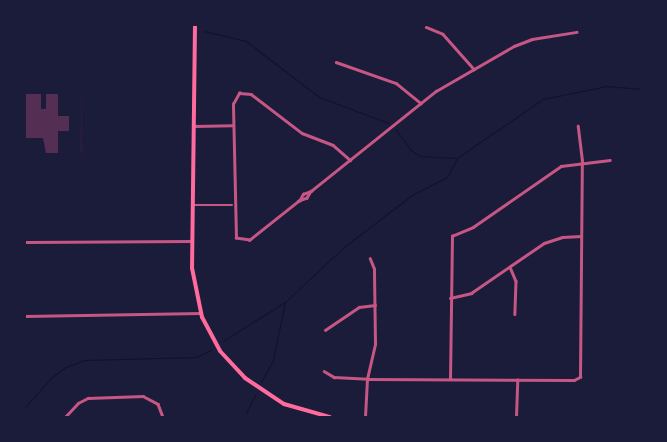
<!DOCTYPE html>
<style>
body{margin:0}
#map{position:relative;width:667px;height:442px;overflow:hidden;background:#1b1b3a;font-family:"Sofia Sans Condensed",sans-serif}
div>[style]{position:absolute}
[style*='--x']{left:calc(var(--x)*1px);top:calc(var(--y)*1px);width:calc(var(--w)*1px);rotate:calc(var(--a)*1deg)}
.green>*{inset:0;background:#2a1e3b}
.stream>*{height:1px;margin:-0.5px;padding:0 0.5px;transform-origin:0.5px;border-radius:0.5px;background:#12122b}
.building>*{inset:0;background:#542f53}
.minor>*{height:2.5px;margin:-1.25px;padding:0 1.25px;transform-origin:1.25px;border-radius:1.25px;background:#c65784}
.secondary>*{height:4px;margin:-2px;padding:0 2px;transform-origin:2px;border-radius:2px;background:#ff6b9d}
span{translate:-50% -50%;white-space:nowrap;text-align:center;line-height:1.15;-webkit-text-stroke:4px #1b1b3a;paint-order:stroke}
.frame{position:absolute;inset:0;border:26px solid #1b1b3a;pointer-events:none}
</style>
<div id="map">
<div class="green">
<div style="clip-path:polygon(82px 79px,86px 80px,82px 81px,82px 99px,86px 100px,82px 101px,82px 129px,86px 130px,82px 131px,82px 151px,86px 152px,82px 153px,80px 150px)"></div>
</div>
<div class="stream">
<div style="--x:204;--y:31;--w:43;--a:13.4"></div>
<div style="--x:246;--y:41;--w:92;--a:37.5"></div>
<div style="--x:319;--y:97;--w:74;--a:20.6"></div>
<div style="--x:396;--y:130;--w:26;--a:53"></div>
<div style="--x:412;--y:151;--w:9;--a:32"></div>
<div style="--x:420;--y:156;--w:36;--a:3"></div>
<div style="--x:223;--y:341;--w:73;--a:-32.2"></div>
<div style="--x:285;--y:302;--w:81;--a:-43"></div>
<div style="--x:344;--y:247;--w:86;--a:-37.4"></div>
<div style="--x:412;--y:195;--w:39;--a:-27"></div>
<div style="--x:447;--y:177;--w:21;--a:-62"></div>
<div style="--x:457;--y:158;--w:104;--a:-34.5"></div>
<div style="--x:543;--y:99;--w:65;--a:-11.5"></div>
<div style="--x:607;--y:86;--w:35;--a:5"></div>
<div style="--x:261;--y:382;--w:25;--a:-61"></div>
<div style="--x:273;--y:360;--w:59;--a:-78.3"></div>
<div style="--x:25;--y:407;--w:40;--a:-48"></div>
<div style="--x:52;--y:377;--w:17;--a:-36"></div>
<div style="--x:66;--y:367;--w:19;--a:-21"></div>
<div style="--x:84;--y:360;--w:112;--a:-1.5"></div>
<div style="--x:196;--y:357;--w:17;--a:-25"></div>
<div style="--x:246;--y:413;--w:20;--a:-63"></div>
</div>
<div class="building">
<div style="clip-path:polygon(25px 94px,41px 94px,41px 109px,46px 109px,46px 94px,58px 94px,58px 116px,69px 116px,69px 131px,58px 131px,58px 153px,46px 153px,43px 138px,25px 138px)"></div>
</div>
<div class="minor">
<div style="--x:426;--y:27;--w:18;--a:22"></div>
<div style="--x:443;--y:34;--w:47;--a:48.5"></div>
<div style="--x:336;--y:62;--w:64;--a:19.3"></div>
<div style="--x:396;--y:83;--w:32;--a:39"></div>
<div style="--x:194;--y:126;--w:39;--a:-1"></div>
<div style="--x:311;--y:191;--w:8;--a:120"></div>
<div style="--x:307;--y:198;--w:9;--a:159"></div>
<div style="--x:299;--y:201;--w:63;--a:141.5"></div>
<div style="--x:250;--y:240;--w:14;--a:-172"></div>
<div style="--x:236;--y:238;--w:134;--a:-91.3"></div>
<div style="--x:233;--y:104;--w:13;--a:-61"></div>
<div style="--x:239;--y:93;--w:12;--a:5"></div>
<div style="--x:251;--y:94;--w:64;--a:37.4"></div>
<div style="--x:302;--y:133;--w:33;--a:21"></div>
<div style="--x:333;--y:145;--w:23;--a:41"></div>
<div style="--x:299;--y:201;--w:8;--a:-60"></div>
<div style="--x:303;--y:194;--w:9;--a:-21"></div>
<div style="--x:311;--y:191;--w:160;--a:-38.7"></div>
<div style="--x:436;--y:91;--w:90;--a:-30"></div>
<div style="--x:514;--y:46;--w:19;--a:-21"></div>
<div style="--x:532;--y:39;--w:45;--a:-9"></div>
<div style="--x:193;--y:205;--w:39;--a:0"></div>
<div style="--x:25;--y:242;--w:167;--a:-0.3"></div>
<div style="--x:510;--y:267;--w:15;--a:67"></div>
<div style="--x:516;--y:281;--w:33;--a:92"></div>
<div style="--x:450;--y:298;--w:22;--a:-13"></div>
<div style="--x:471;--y:293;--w:88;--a:-34.4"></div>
<div style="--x:544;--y:243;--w:19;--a:-18"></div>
<div style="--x:562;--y:237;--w:19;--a:-3"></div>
<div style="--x:25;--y:316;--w:176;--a:-1"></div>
<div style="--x:325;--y:330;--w:41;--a:-34.1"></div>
<div style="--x:359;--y:307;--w:16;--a:-7"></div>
<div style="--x:324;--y:371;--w:12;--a:31"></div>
<div style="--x:334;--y:377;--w:33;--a:3"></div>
<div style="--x:367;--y:379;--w:207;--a:0.3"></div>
<div style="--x:574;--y:380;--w:7;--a:-27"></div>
<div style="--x:580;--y:377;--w:216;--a:-89.5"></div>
<div style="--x:582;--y:161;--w:35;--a:-97"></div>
<div style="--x:450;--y:379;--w:143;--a:-89.2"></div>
<div style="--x:452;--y:236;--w:23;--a:-23"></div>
<div style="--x:473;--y:227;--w:107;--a:-34.7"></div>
<div style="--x:561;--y:166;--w:49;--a:-7"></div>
<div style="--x:65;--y:417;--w:19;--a:-47"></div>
<div style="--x:78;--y:403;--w:11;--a:-27"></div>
<div style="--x:88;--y:398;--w:55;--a:-2.1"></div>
<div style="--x:143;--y:396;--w:17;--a:28"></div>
<div style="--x:158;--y:404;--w:14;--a:69"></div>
<div style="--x:365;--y:417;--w:38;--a:-87"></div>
<div style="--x:367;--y:379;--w:36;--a:-77"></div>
<div style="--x:375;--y:344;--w:75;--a:-90.8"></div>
<div style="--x:374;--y:269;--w:11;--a:-112"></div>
<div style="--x:516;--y:417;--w:37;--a:-88"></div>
</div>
<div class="secondary">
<div style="--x:195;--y:25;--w:243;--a:90.7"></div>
<div style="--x:192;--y:268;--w:50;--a:78.5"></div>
<div style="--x:202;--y:317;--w:38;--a:62"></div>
<div style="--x:220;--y:351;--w:37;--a:47"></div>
<div style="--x:245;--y:378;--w:47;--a:33.7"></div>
<div style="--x:284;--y:404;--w:48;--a:15.8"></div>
</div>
<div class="frame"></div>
</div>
